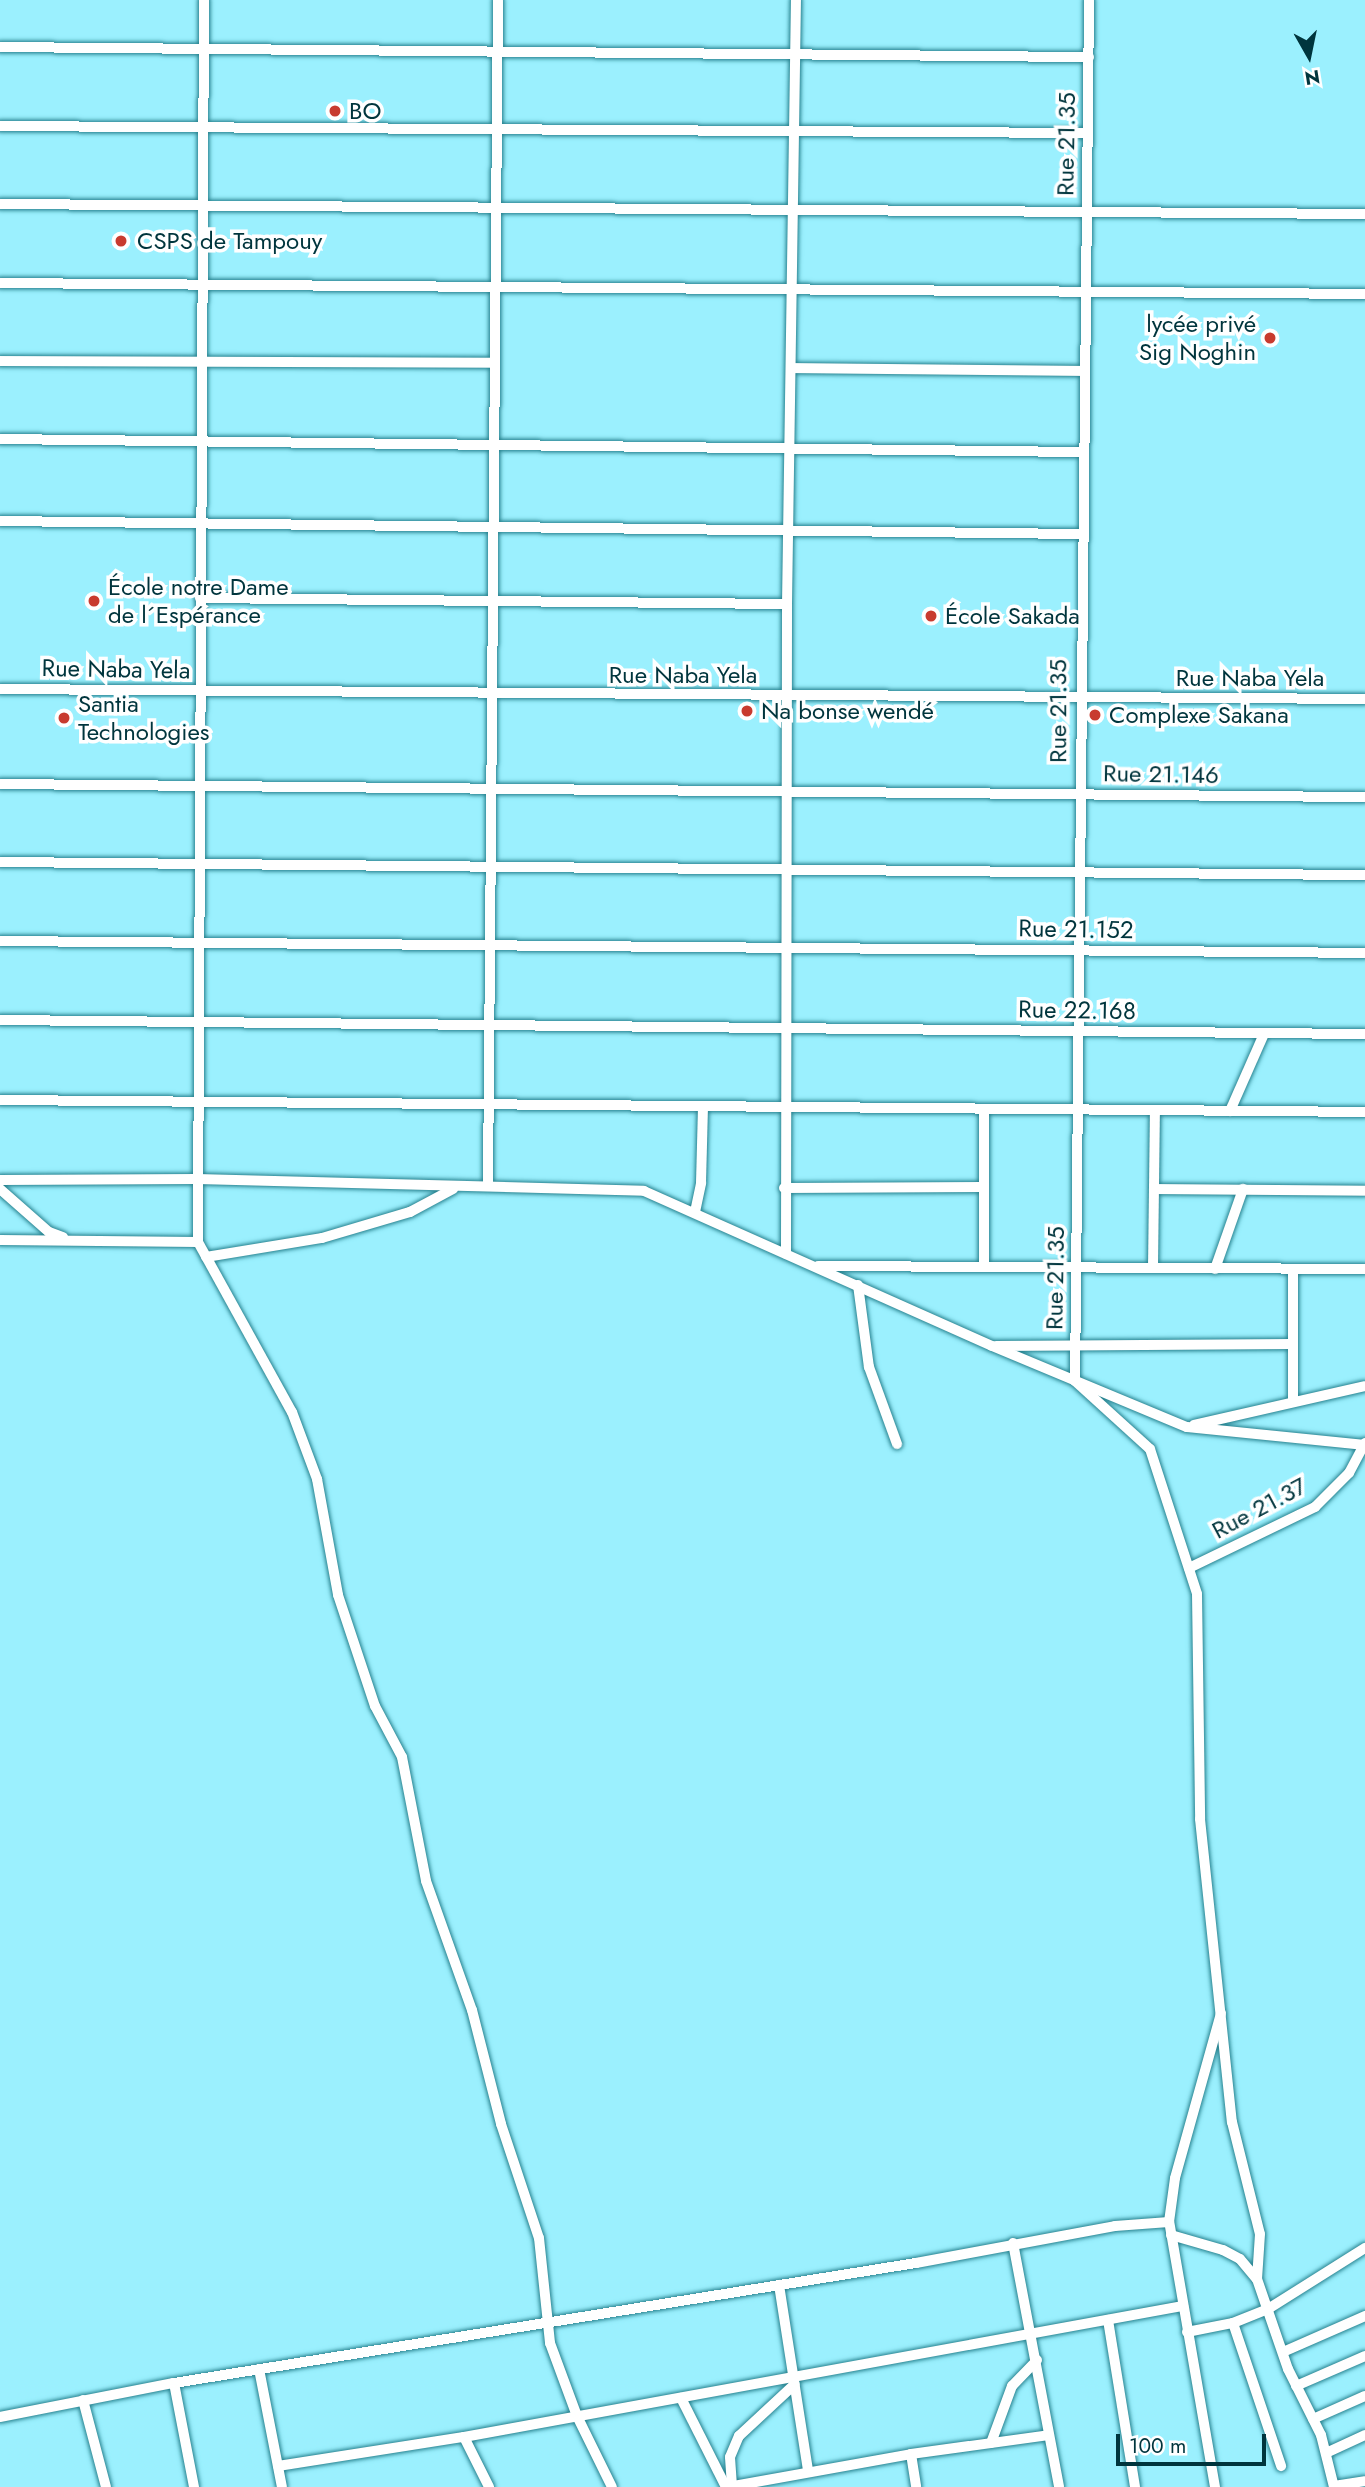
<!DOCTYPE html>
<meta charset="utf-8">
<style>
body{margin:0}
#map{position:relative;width:1365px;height:2487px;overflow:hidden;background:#9bf0fe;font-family:Jost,sans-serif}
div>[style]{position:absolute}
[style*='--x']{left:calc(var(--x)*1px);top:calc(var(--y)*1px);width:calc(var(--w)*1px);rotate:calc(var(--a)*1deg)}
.roads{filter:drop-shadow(0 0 2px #27828f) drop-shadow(0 0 2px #27828f)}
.minor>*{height:10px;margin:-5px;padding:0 5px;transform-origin:5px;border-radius:5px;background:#fff}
.dots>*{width:19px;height:19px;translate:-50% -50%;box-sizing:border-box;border:4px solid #fff;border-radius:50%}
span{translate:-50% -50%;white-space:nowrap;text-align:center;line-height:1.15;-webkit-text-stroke:7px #fff;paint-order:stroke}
.poi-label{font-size:24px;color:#00353d}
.left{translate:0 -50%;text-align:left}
.right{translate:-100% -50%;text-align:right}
.street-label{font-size:24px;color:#00353d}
.north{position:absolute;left:1274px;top:21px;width:70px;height:70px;-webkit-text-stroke:5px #fff;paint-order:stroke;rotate:171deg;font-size:19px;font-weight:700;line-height:28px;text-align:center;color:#00353d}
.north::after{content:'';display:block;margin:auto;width:24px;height:32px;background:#00353d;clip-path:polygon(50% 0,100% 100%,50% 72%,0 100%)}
.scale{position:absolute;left:1116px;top:2434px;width:150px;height:32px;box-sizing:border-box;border:4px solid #00353d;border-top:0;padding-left:9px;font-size:21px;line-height:24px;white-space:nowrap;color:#00353d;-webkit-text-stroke:5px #fff;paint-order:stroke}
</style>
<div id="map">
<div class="roads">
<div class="minor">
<div style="--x:204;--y:0;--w:1242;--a:90.28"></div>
<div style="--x:198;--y:1242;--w:194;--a:61.1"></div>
<div style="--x:292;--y:1412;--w:72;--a:69.5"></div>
<div style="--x:317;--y:1479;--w:118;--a:79.7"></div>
<div style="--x:338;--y:1595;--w:117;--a:71.6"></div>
<div style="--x:375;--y:1706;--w:58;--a:62.1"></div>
<div style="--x:402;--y:1757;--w:126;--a:79"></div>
<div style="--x:426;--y:1881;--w:137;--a:70.4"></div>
<div style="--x:472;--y:2010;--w:118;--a:75.7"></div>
<div style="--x:501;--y:2124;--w:120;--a:71.6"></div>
<div style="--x:539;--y:2238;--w:106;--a:84"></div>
<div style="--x:550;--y:2343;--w:78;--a:69.7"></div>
<div style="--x:577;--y:2416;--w:79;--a:63.8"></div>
<div style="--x:1089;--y:0;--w:1381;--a:90.58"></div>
<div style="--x:1075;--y:1381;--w:101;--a:42.2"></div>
<div style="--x:1150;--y:1449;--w:152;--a:72"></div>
<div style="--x:1197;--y:1594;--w:225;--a:89.2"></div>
<div style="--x:1200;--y:1819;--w:305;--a:84"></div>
<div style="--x:1232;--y:2122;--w:115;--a:76"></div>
<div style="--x:1260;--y:2234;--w:45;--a:93.8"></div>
<div style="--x:0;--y:47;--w:1089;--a:0.53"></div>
<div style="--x:0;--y:126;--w:1087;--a:0.37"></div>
<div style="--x:0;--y:204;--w:1365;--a:0.42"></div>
<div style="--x:0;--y:283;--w:1365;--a:0.46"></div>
<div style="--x:0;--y:361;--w:495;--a:0.2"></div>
<div style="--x:791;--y:368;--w:293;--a:0.6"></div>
<div style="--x:0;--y:439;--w:1083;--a:0.69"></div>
<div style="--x:0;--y:521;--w:1081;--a:0.69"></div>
<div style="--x:200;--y:598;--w:587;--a:0.59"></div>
<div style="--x:0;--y:689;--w:1365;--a:0.42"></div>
<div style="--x:0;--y:784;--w:1365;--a:0.55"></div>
<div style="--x:0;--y:862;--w:1365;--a:0.55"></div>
<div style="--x:0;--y:941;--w:1365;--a:0.5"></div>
<div style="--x:0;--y:1020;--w:1365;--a:0.59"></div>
<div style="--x:0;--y:1100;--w:1365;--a:0.5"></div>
<div style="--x:1230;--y:1111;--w:84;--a:-66.2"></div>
<div style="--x:0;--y:1180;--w:197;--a:-0.3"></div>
<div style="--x:197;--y:1179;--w:447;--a:1.5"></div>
<div style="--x:644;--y:1191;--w:381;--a:24"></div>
<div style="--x:992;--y:1346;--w:211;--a:22.6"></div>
<div style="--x:1187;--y:1427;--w:179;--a:5.8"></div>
<div style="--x:488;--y:1185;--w:1185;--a:-89.52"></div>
<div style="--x:784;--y:1188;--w:199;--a:-0.3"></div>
<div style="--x:0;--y:1189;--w:65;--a:41.3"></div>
<div style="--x:49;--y:1232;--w:15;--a:20"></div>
<div style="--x:1156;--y:1189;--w:209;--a:0.5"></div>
<div style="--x:695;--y:1212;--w:30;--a:-78"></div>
<div style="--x:701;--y:1183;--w:75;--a:-88.5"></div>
<div style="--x:0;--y:1240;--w:198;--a:0.6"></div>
<div style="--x:786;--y:1254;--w:650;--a:-89.91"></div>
<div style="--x:787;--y:604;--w:604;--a:-89.15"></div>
<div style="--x:206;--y:1257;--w:118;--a:-9.3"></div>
<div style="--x:322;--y:1238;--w:92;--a:-16.5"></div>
<div style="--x:410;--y:1212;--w:49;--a:-28.1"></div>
<div style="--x:818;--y:1266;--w:547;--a:0.31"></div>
<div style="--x:984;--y:1267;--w:158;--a:-90"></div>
<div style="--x:1153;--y:1268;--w:157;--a:-89.3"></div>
<div style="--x:1215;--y:1269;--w:85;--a:-70.7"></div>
<div style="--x:858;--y:1285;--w:83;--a:82.4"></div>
<div style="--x:869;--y:1367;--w:82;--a:70"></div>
<div style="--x:996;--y:1346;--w:296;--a:-0.4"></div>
<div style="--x:1293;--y:1400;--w:131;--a:-90"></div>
<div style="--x:1194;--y:1425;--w:175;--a:-12.8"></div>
<div style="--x:1189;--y:1568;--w:140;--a:-25.8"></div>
<div style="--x:1315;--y:1507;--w:48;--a:-45"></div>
<div style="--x:1349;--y:1473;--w:34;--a:-62"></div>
<div style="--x:1171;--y:2235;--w:54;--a:16.1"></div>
<div style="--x:1223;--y:2250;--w:19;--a:28"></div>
<div style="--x:1240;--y:2259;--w:26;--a:50"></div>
<div style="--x:1257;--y:2279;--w:95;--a:71"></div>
<div style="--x:1288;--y:2369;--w:74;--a:63.4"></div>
<div style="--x:1321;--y:2435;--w:54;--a:76"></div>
<div style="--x:1013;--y:2243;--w:248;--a:79.3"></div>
<div style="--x:779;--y:2285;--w:187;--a:81.1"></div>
<div style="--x:1108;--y:2320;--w:169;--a:80.8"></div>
<div style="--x:1233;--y:2323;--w:151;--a:71.4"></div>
<div style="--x:1187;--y:2332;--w:47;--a:-11.1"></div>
<div style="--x:1233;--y:2323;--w:38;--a:-22"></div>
<div style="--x:1268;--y:2309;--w:115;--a:-32.2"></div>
<div style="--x:1283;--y:2352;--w:90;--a:-23.7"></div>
<div style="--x:259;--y:2369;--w:120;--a:79"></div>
<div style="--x:174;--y:2383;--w:106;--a:79.1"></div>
<div style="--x:1296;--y:2386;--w:75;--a:-23.5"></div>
<div style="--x:681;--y:2398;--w:100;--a:63.2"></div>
<div style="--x:83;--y:2400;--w:90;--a:75.2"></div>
<div style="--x:0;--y:2417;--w:177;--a:-11.1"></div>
<div style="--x:174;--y:2383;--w:752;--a:-9.19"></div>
<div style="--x:916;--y:2263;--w:202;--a:-10.5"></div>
<div style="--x:1115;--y:2226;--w:54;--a:-4.2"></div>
<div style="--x:1313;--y:2419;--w:57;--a:-23.9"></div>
<div style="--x:464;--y:2437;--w:56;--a:63.4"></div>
<div style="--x:991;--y:2443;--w:61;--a:-69.8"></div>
<div style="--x:1012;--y:2386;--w:36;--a:-46"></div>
<div style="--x:1326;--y:2453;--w:43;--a:-24.8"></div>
<div style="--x:911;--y:2454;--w:139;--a:-7.8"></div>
<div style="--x:278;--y:2466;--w:188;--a:-8.9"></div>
<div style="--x:464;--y:2437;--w:731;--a:-10.33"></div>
<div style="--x:732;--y:2486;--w:29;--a:-94"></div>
<div style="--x:730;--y:2457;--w:23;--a:-67"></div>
<div style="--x:739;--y:2436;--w:76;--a:-42.9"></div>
<div style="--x:1334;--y:2486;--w:31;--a:-9"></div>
<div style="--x:728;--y:2487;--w:186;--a:-10.2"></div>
<div style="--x:911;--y:2454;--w:33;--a:81"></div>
<div style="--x:1215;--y:2487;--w:269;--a:-99.8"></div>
<div style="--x:1169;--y:2222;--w:44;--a:-82.2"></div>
<div style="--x:1175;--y:2178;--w:171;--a:-74.4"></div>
</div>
</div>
<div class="dots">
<div style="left:335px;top:111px;background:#c83b2f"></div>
<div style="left:121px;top:241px;background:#c83b2f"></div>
<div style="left:1270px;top:338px;background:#c83b2f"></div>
<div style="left:94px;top:601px;background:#c83b2f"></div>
<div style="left:931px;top:616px;background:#c83b2f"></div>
<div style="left:747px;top:711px;background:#c83b2f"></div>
<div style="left:1095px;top:715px;background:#c83b2f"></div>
<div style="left:64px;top:718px;background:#c83b2f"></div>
</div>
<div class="poi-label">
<span class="left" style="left:349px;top:111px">BO</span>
<span class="left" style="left:137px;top:241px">CSPS de Tampouy</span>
<span class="right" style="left:1256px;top:338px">lycée privé<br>Sig Noghin</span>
<span class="left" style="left:108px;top:601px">École notre Dame<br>de l´Espérance</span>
<span class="left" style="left:945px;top:616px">École Sakada</span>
<span class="left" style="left:78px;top:718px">Santia<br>Technologies</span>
<span class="left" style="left:761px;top:711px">Na bonse wendé</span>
<span class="left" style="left:1109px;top:715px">Complexe Sakana</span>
</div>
<div class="street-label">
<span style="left:1066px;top:144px;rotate:-89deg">Rue 21.35</span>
<span style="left:116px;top:669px;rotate:1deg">Rue Naba Yela</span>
<span style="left:683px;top:675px">Rue Naba Yela</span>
<span style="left:1250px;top:678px">Rue Naba Yela</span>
<span style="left:1058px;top:711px;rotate:-90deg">Rue 21.35</span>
<span style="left:1161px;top:774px;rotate:1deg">Rue 21.146</span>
<span style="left:1076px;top:929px;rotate:1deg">Rue 21.152</span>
<span style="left:1077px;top:1010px;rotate:1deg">Rue 22.168</span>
<span style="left:1055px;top:1278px;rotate:-89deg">Rue 21.35</span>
<span style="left:1259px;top:1508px;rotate:-28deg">Rue 21.37</span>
</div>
<div class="north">N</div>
<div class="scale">100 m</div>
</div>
